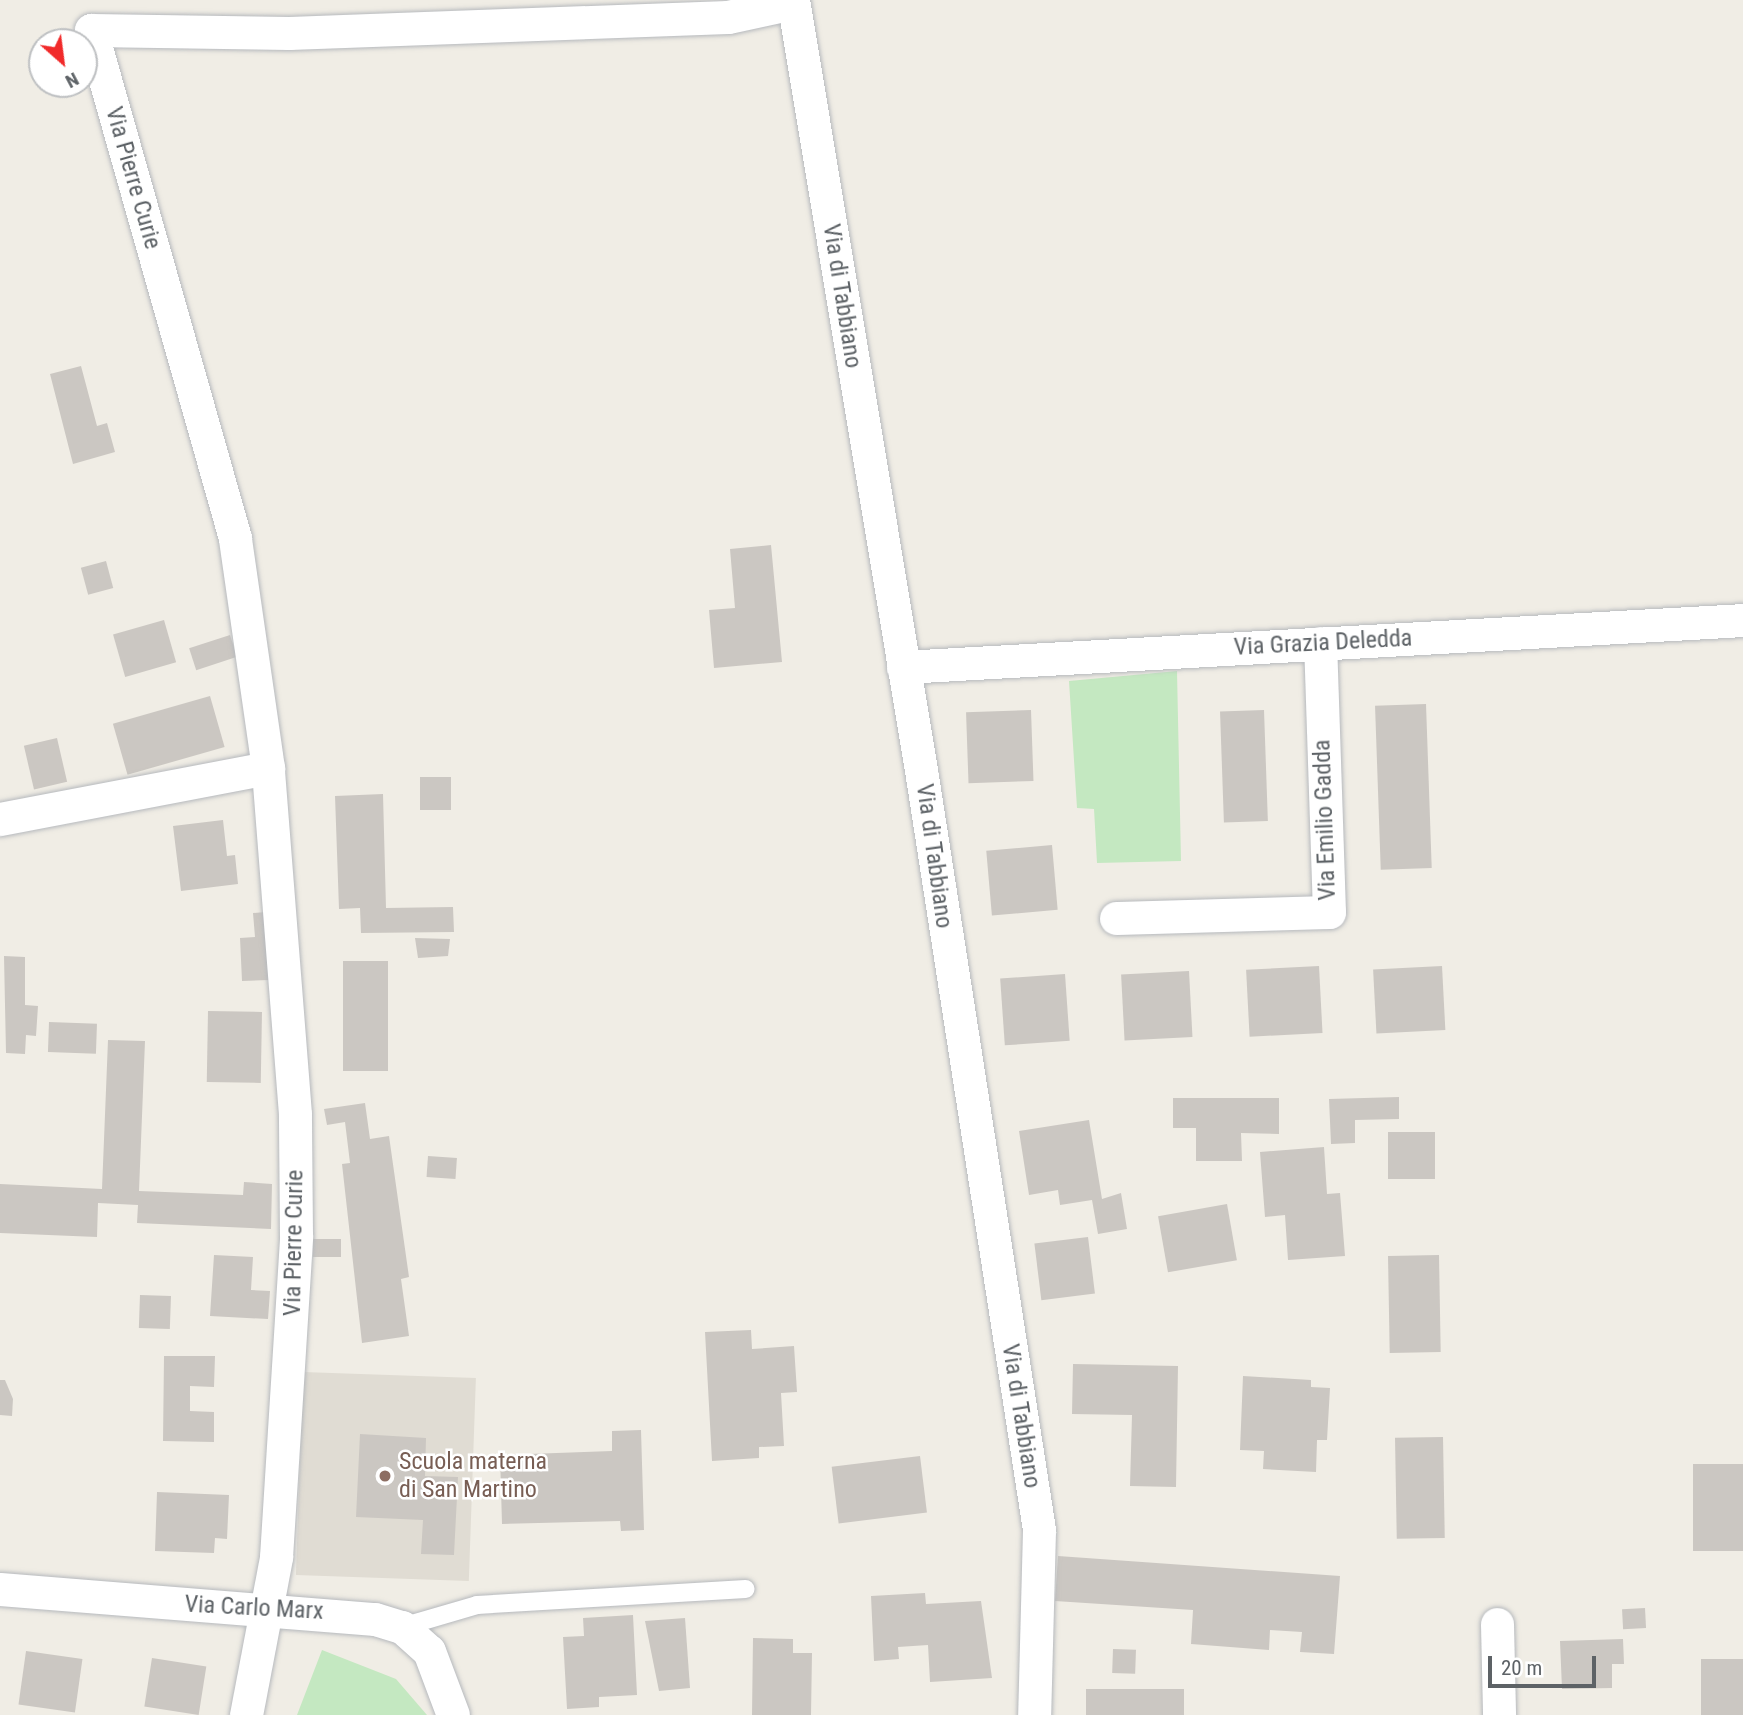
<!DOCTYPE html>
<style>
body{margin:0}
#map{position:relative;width:1743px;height:1715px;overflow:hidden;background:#f0ede5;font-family:"Roboto Condensed",sans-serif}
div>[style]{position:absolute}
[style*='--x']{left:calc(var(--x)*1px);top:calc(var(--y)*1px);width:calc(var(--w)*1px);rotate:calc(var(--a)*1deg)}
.education>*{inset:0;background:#e0dcd3;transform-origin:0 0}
.green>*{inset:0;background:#c4e8c1}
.building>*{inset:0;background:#cbc7c2;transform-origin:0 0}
.roads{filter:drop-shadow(0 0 2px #b6b9bd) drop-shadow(0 0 2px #b6b9bd)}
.lane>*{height:18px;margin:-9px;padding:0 9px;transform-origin:9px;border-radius:9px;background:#fff}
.street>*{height:33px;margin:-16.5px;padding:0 16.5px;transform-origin:16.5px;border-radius:16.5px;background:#fff}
.dots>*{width:19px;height:19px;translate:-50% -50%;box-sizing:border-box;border:4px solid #fff;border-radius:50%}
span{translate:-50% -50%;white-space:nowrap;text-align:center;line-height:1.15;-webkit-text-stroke:5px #fff;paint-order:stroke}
.street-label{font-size:24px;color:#5d6266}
.education-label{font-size:24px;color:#785e54}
.left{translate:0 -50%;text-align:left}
.north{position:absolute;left:28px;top:28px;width:70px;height:70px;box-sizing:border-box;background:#fff;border:2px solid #bec0c2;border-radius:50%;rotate:152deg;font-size:19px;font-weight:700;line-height:28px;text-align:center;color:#5d6266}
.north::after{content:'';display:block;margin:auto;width:24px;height:32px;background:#f12a2a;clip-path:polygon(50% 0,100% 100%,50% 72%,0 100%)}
.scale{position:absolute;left:1488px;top:1656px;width:108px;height:32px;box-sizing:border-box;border:4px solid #5d6266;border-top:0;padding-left:9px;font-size:21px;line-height:24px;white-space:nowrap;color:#5d6266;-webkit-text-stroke:5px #fff;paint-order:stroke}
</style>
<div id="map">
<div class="education">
<div style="left:303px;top:1372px;width:173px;height:203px;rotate:2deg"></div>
</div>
<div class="green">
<div style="clip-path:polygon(1177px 671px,1181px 861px,1097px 863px,1094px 809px,1077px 808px,1069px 681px)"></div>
<div style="clip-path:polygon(322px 1650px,396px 1679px,427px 1715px,297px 1715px)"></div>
</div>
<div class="building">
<div style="clip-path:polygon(81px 366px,97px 426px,107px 423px,115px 452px,73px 464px,50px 374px)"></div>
<div style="clip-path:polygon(771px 545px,782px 662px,714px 668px,709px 610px,735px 608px,730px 549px)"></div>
<div style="left:106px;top:561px;width:28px;height:26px;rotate:75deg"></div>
<div style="left:164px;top:620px;width:44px;height:53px;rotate:74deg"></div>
<div style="left:230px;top:635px;width:23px;height:43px;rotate:72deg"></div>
<div style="left:210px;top:696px;width:53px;height:101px;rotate:74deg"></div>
<div style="left:1426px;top:704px;width:164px;height:51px;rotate:88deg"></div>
<div style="left:1031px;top:710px;width:71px;height:65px;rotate:88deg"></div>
<div style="left:1264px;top:710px;width:111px;height:44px;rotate:88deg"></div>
<div style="left:57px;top:738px;width:45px;height:34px;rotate:77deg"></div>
<div style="left:420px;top:777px;width:31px;height:33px"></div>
<div style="clip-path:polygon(383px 794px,386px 908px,453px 907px,454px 932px,361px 933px,360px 908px,339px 909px,335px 796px)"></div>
<div style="clip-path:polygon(223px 820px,227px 856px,235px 855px,238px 884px,181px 891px,173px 826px)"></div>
<div style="left:1052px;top:845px;width:65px;height:66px;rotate:85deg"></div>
<div style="clip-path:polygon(266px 912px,269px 980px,242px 981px,240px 938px,255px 937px,253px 913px)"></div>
<div style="clip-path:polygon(415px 938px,450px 939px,448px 956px,418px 958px)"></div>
<div style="clip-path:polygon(4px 956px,25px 957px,25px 1005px,38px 1006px,36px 1036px,26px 1035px,25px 1054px,6px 1053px)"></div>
<div style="left:343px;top:961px;width:45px;height:110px"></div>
<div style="left:1319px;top:966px;width:67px;height:73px;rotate:87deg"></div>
<div style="left:1442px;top:966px;width:64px;height:69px;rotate:87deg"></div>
<div style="left:1189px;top:971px;width:66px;height:68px;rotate:87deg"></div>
<div style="left:1065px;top:974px;width:67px;height:65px;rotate:86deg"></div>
<div style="left:208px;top:1011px;width:54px;height:71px;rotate:1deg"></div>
<div style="left:49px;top:1022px;width:48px;height:30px;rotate:2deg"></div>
<div style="clip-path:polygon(108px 1040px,145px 1041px,139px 1191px,243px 1195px,244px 1182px,272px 1184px,271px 1229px,137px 1223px,138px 1205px,98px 1203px,97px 1237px,0 1233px,0 1184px,102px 1189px)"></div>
<div style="clip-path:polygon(1399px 1097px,1399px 1119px,1355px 1120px,1355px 1143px,1331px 1144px,1329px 1099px)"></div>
<div style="clip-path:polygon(1173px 1098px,1279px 1098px,1279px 1134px,1241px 1133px,1242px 1161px,1196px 1161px,1196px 1128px,1173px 1128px)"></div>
<div style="clip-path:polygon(365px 1103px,370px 1139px,389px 1136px,409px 1277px,401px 1279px,409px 1336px,362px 1343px,342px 1164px,350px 1163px,345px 1122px,327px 1125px,324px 1109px)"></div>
<div style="clip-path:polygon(1089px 1120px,1102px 1199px,1121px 1193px,1127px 1229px,1098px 1234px,1092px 1200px,1060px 1205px,1058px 1190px,1029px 1195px,1019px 1131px)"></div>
<div style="left:1388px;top:1132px;width:47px;height:47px"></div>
<div style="clip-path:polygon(1324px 1147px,1327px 1194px,1340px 1193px,1345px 1256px,1288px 1260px,1285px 1215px,1265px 1217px,1260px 1152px)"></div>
<div style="left:428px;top:1156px;width:29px;height:21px;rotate:4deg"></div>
<div style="left:1227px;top:1204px;width:57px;height:70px;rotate:80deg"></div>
<div style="left:1088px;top:1237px;width:57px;height:54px;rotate:83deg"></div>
<div style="left:313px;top:1239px;width:28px;height:18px"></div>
<div style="clip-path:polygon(214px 1255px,253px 1257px,251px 1290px,270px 1291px,268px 1319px,210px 1316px)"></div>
<div style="left:1439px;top:1255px;width:97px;height:51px;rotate:89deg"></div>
<div style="left:140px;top:1295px;width:31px;height:33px;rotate:2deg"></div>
<div style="clip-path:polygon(751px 1330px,752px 1349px,794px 1346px,797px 1392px,781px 1393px,784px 1446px,759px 1447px,759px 1458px,712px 1461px,705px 1332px)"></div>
<div style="clip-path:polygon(164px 1356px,215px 1356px,214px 1387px,190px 1386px,190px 1411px,214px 1412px,214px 1442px,163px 1441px)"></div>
<div style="clip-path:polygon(1073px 1364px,1178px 1366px,1176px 1487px,1130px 1486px,1132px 1415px,1072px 1414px)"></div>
<div style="clip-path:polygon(1243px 1376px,1311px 1380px,1311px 1387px,1330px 1388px,1327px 1440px,1317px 1440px,1316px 1472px,1263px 1469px,1264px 1451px,1240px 1450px)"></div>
<div style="clip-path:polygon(0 1380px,5px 1380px,13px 1399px,12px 1416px,0 1415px)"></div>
<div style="clip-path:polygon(641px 1430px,644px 1530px,621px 1531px,620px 1521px,502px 1524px,500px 1455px,612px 1451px,612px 1431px)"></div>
<div style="clip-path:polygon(360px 1434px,426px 1438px,425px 1476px,458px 1477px,454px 1555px,421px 1554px,423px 1520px,356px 1517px)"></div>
<div style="left:1443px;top:1437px;width:101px;height:48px;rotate:89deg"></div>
<div style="left:920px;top:1456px;width:57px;height:89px;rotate:83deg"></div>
<div style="left:1743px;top:1464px;width:87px;height:50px;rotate:90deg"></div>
<div style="clip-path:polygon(157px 1492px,229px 1495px,227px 1539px,215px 1538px,214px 1553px,155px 1551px)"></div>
<div style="clip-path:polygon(1058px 1556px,1340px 1576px,1334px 1654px,1300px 1652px,1302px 1632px,1270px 1630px,1269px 1650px,1191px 1644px,1193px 1610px,1055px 1601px)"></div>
<div style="clip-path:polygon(925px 1593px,926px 1604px,981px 1601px,992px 1678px,930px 1682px,928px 1645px,898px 1647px,899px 1659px,874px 1661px,871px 1596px)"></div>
<div style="left:1645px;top:1608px;width:20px;height:23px;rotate:87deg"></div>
<div style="clip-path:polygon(633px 1615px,637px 1695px,599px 1697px,599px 1707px,567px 1709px,563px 1637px,584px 1636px,583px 1618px)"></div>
<div style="clip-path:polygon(685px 1618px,690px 1688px,659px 1691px,645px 1621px)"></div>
<div style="clip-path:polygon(753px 1638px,793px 1639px,793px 1653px,812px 1653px,811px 1715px,752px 1715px)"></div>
<div style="clip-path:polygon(1623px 1639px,1624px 1664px,1612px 1664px,1612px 1688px,1562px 1689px,1560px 1641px)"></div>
<div style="left:1113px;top:1649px;width:23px;height:24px;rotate:2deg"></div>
<div style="left:26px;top:1651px;width:57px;height:54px;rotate:8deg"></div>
<div style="left:152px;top:1658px;width:55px;height:49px;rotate:9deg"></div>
<div style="left:1743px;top:1659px;width:56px;height:42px;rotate:90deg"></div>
<div style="left:1086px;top:1689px;width:98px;height:26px"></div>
</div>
<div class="roads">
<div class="lane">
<div style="--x:402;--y:1627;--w:78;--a:-16.3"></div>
<div style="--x:477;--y:1605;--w:269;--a:-3.4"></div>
</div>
<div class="street">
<div style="--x:793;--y:0;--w:781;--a:80.56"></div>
<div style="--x:921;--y:770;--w:769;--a:81.17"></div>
<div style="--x:1039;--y:1530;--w:185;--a:91.5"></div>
<div style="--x:903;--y:667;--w:841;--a:-3.2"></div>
<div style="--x:0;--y:819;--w:273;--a:-10.8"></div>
<div style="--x:1116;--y:918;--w:213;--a:-1.6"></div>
<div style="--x:1329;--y:912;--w:269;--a:-91.9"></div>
<div style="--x:0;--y:1589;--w:376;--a:4.6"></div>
<div style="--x:375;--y:1619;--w:28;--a:17"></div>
<div style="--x:402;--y:1627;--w:36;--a:42"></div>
<div style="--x:429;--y:1651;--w:68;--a:69.4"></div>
<div style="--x:1497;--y:1624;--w:91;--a:88.7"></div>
<div style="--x:246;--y:1715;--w:161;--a:-79.2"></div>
<div style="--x:276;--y:1557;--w:322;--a:-86.4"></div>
<div style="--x:296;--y:1236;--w:122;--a:-90.5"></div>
<div style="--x:295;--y:1114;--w:347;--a:-94.5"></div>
<div style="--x:268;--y:768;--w:232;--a:-98.2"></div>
<div style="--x:235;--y:538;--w:528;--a:-105.83"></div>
<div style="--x:91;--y:30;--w:198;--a:0.9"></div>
<div style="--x:289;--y:33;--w:439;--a:-2.1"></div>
<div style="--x:728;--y:17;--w:66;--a:-12.2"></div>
</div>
</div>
<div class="dots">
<div style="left:385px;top:1476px;background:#8d6e63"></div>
</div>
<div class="street-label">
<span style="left:133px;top:178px;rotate:74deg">Via Pierre Curie</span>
<span style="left:842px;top:296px;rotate:81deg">Via di Tabbiano</span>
<span style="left:1323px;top:643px;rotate:-3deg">Via Grazia Deledda</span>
<span style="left:1325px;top:820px;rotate:-92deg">Via Emilio Gadda</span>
<span style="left:934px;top:856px;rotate:82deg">Via di Tabbiano</span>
<span style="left:294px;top:1243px;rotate:-89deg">Via Pierre Curie</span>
<span style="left:1021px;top:1416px;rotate:81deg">Via di Tabbiano</span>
<span style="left:254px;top:1608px;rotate:3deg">Via Carlo Marx</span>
</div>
<div class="education-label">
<span class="left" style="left:399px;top:1476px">Scuola materna<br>di San Martino</span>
</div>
<div class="north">N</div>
<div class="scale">20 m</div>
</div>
